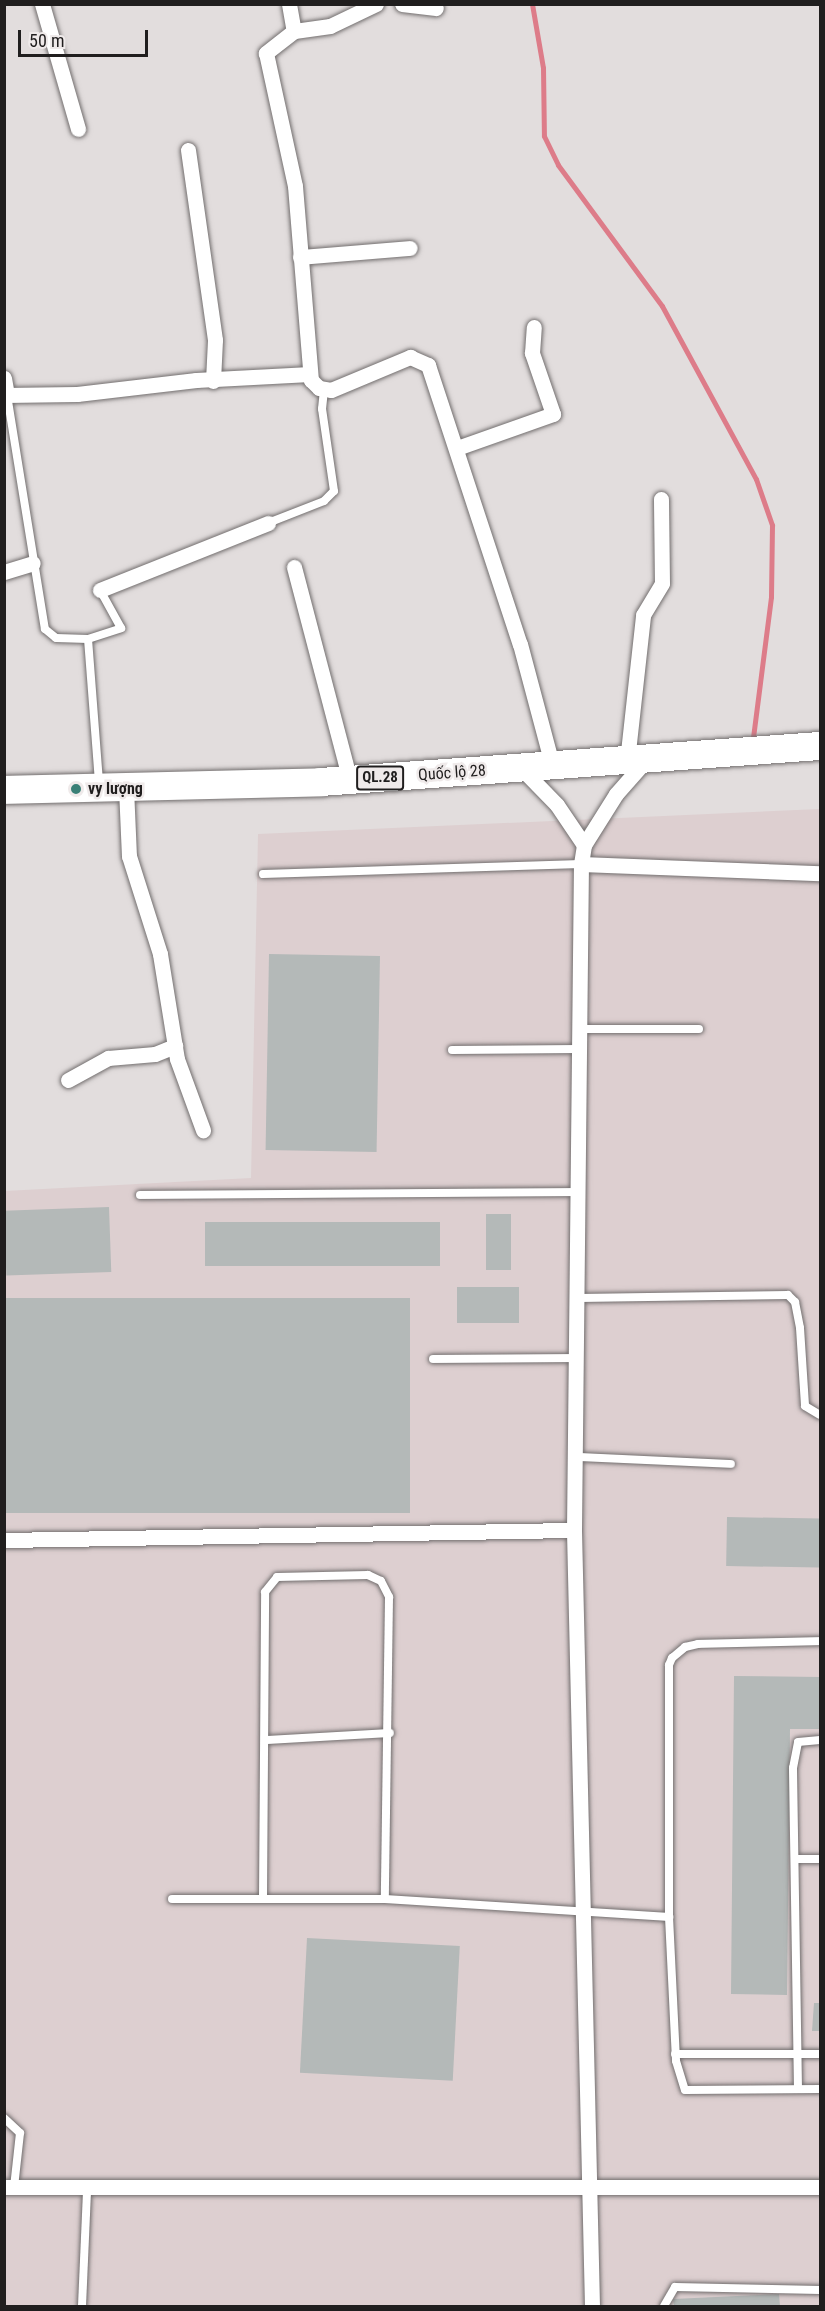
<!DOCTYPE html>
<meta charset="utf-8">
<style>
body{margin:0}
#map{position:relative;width:825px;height:2311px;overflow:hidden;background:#e2dddd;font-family:"Roboto Condensed",sans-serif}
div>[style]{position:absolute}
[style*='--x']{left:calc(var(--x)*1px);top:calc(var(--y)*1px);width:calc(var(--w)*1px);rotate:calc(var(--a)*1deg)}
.built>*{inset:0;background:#ddcfd0}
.stream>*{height:5px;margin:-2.5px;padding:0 2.5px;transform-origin:2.5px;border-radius:2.5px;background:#dd7c89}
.building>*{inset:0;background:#b4b9b8;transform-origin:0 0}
.roads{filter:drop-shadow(0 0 2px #726e6e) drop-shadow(0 0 2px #726e6e)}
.lane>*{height:8px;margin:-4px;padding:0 4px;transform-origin:4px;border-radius:4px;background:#fff}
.street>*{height:15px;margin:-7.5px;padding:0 7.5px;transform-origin:7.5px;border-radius:7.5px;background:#fff}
.highway>*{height:28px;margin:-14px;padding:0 14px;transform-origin:14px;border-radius:14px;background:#fff}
.dots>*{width:16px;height:16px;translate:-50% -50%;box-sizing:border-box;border:3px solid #efeaea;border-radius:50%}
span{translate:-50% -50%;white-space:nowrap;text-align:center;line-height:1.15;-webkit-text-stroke:5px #efeaea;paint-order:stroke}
.shield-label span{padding:2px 4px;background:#efeaea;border:2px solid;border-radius:4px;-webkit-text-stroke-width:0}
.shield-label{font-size:15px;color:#201e1e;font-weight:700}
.street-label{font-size:16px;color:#201e1e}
.poi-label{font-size:16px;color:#201e1e;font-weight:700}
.left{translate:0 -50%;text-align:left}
.frame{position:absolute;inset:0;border:6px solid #201e1e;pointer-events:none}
.scale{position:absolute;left:18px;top:30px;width:130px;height:27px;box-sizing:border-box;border:3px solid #201e1e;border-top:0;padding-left:8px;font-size:18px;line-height:21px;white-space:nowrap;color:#201e1e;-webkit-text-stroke:4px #efeaea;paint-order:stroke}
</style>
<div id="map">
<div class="built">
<div style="clip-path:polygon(820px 809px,820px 2306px,5px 2306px,5px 1191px,251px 1178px,258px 834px)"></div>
</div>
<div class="stream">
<div style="--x:532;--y:4;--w:65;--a:80.2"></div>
<div style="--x:543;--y:68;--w:68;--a:89.2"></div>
<div style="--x:544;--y:136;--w:32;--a:64"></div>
<div style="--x:558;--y:165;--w:175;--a:53.6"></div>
<div style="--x:662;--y:306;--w:197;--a:61.5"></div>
<div style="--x:756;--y:479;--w:49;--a:70.8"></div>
<div style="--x:772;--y:525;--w:72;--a:90.8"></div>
<div style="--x:771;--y:597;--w:142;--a:97.3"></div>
</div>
<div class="building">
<div style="left:269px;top:954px;width:111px;height:196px;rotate:1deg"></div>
<div style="left:109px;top:1207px;width:65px;height:105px;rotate:88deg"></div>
<div style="left:486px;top:1214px;width:25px;height:56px"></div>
<div style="left:440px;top:1222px;width:44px;height:235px;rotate:90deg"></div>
<div style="left:457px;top:1287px;width:62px;height:36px"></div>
<div style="left:4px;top:1298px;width:406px;height:215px"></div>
<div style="left:727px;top:1517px;width:93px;height:49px;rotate:1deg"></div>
<div style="clip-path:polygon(734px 1676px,820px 1677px,820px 1729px,790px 1729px,787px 1995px,731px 1994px)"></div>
<div style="left:307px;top:1938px;width:153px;height:135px;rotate:3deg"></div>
<div style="clip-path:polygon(814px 2003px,820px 2003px,820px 2031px,812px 2031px)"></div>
<div style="clip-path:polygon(779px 2294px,780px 2306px,674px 2306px,673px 2299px)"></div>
</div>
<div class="roads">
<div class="lane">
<div style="--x:7;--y:395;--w:237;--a:80.8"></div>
<div style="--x:45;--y:629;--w:14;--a:39"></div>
<div style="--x:56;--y:638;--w:32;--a:2"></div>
<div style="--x:88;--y:639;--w:35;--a:-18"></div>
<div style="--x:121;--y:628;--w:43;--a:-118.9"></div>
<div style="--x:268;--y:523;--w:60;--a:-21.4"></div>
<div style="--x:324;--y:501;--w:14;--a:-45"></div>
<div style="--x:334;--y:491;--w:83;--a:-98.3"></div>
<div style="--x:322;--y:409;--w:19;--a:-84"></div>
<div style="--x:88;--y:639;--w:142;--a:85.6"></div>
<div style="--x:263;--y:874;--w:318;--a:-1.8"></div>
<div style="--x:579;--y:1029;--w:120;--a:0"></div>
<div style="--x:452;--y:1050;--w:126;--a:-0.5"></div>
<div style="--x:140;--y:1195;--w:437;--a:-0.4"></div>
<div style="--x:579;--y:1298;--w:209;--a:-0.8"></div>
<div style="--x:788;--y:1295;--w:10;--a:45"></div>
<div style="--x:795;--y:1302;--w:26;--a:79"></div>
<div style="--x:800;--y:1328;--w:78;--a:86.3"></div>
<div style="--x:805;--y:1406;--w:17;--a:31"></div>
<div style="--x:433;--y:1359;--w:143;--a:-0.4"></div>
<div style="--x:578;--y:1457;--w:153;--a:2.6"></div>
<div style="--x:267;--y:1740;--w:123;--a:-3.3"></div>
<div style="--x:795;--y:1859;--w:25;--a:0"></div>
<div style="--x:263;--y:1898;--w:306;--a:-89.6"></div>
<div style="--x:265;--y:1592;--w:19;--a:-51"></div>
<div style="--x:277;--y:1577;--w:91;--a:-1.3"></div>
<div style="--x:368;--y:1575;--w:14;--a:25"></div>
<div style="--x:381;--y:1581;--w:18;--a:63"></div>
<div style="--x:389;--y:1597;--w:302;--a:90.8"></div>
<div style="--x:172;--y:1899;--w:213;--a:0"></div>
<div style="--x:385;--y:1899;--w:285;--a:3.6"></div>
<div style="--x:669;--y:1917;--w:144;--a:87.2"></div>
<div style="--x:676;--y:2061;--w:30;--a:73"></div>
<div style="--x:685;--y:2090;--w:135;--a:-0.4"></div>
<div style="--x:669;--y:1917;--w:252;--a:-90"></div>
<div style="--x:669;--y:1665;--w:8;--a:-67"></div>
<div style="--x:672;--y:1658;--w:17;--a:-40"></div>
<div style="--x:685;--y:1647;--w:13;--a:-13"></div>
<div style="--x:698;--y:1644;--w:122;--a:-1.4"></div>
<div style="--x:675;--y:2054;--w:145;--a:0"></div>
<div style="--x:798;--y:2089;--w:321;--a:-90.9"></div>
<div style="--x:793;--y:1768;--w:26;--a:-79"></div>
<div style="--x:798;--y:1742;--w:22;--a:-5"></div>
<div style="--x:4;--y:2118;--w:22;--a:43"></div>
<div style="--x:20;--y:2133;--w:54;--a:96.3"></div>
<div style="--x:82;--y:2306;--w:115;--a:-87.5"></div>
<div style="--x:664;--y:2306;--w:22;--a:-60"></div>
<div style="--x:675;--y:2287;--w:145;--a:1.2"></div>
</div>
<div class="street">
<div style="--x:42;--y:4;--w:130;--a:73.9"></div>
<div style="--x:289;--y:4;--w:27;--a:80"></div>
<div style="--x:376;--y:4;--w:51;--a:154.4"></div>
<div style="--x:330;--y:26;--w:36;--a:172"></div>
<div style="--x:294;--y:31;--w:36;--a:142"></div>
<div style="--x:266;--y:53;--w:136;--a:77.7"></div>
<div style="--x:295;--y:186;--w:195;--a:85.3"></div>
<div style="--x:311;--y:380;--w:11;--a:45"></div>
<div style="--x:319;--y:388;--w:12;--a:9"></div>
<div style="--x:331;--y:390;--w:86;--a:-22.7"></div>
<div style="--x:410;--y:357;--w:20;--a:24"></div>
<div style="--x:428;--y:365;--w:294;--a:71.8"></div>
<div style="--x:520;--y:644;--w:128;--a:75.1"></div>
<div style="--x:402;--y:4;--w:34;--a:7"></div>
<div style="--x:188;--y:150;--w:192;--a:81.9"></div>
<div style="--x:215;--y:340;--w:41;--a:92.8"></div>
<div style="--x:300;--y:257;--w:110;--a:-4.7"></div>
<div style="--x:4;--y:378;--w:17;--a:80"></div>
<div style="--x:4;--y:395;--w:73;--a:-0.8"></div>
<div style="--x:77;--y:394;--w:120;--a:-6.7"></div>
<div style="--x:196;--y:380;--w:114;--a:-3"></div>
<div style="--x:457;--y:448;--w:102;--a:-19.5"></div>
<div style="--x:553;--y:414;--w:65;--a:-109"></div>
<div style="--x:532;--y:353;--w:26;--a:-86"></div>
<div style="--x:294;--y:567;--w:220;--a:75.3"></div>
<div style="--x:4;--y:572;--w:30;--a:-17"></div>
<div style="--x:100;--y:590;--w:181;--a:-21.7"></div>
<div style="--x:627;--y:761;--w:147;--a:-83.7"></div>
<div style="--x:643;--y:615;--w:37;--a:-59"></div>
<div style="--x:662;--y:583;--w:84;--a:-90.7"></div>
<div style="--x:522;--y:769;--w:50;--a:45.8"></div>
<div style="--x:557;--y:805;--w:48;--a:56"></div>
<div style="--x:126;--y:788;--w:68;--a:87.5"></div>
<div style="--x:129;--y:856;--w:103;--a:72.4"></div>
<div style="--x:160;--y:954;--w:106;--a:80.8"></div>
<div style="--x:177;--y:1059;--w:76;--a:69.9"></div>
<div style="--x:581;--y:864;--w:239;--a:2.2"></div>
<div style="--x:68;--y:1080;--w:46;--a:-28.8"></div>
<div style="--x:108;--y:1058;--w:47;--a:-4.9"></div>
<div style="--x:155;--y:1054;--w:22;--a:-22"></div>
<div style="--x:4;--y:1540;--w:570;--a:-1.01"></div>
<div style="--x:4;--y:2187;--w:816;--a:0"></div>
<div style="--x:592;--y:2306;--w:776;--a:-91.33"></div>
<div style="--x:574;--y:1530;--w:666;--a:-89.4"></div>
<div style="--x:581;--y:864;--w:19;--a:-81"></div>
<div style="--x:584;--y:845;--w:60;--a:-57.9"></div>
<div style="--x:616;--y:794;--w:47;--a:-48.5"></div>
</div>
<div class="highway">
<div style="--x:4;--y:790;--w:317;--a:-1.4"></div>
<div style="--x:321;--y:782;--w:500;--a:-4.13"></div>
</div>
</div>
<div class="dots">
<div style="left:76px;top:789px;background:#3a8077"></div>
</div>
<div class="shield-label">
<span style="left:380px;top:778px">QL.28</span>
</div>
<div class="street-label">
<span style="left:452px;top:773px;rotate:-4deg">Quốc lộ 28</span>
</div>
<div class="poi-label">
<span class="left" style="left:88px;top:789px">vy lượng</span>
</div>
<div class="frame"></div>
<div class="scale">50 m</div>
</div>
